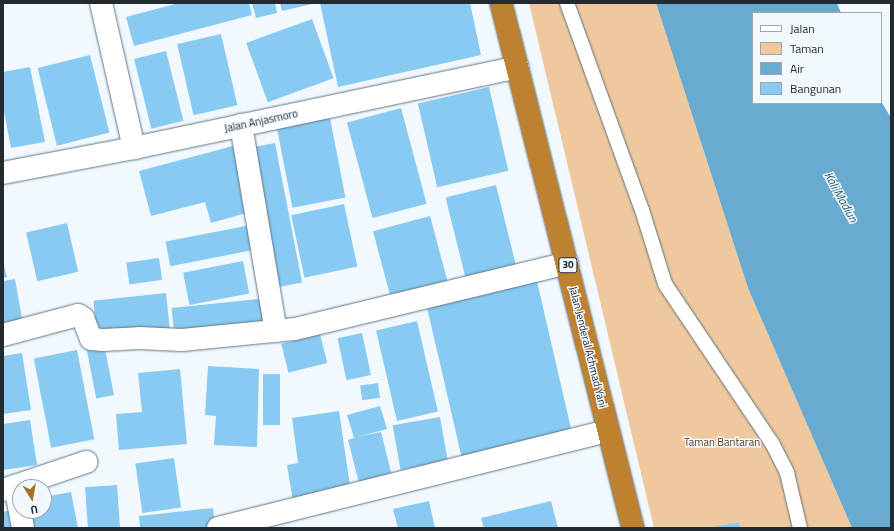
<!DOCTYPE html>
<style>
body{margin:0}
#map{position:relative;width:894px;height:531px;overflow:hidden;background:#f1f8fe;font-family:"Titillium Web",sans-serif}
div>[style]{position:absolute}
[style*='--x']{left:calc(var(--x)*1px);top:calc(var(--y)*1px);width:calc(var(--w)*1px);rotate:calc(var(--a)*1deg)}
.green>*{inset:0;background:#efc89d}
.water>*{inset:0;background:#69aad1}
.building>*{inset:0;background:#88caf2;transform-origin:0 0}
.roads{filter:drop-shadow(0 0 1px #637580) drop-shadow(0 0 1px #637580)}
.lane>*{height:14px;margin:-7px;padding:0 7px;transform-origin:7px;border-radius:7px;background:#fff}
.street>*{height:22px;margin:-11px;padding:0 11px;transform-origin:11px;border-radius:11px;background:#fff}
.highway>*{height:22px;margin:-11px;padding:0 11px;transform-origin:11px;border-radius:11px;background:#be8130}
span{translate:-50% -50%;white-space:nowrap;text-align:center;line-height:1.15;-webkit-text-stroke:3px #f1f8fe;paint-order:stroke}
.shield-label span{padding:1px 3px;background:#f1f8fe;border:1px solid;border-radius:3px;-webkit-text-stroke-width:0}
.shield-label{font-size:10px;color:#242b30;font-weight:700}
.street-label{font-size:11px;color:#242b30}
.park-label{font-size:11px;color:#5d3e15}
.water-label{font-size:12px;color:#235671;font-style:italic}
.frame{position:absolute;inset:0;border:4px solid #242b30;pointer-events:none}
.legend{position:absolute;left:752px;top:12px;width:130px;height:92px;box-sizing:border-box;background:#f1f8fe;border:1px solid #9fa6ac;margin:0;padding:5px 7px;list-style:none;font-size:12px;color:#242b30}
.legend li{display:flex;align-items:center;gap:8px;height:20px}
.legend b{width:20px;border:1px solid #9fa6ac}
.north{position:absolute;left:12px;top:479px;width:40px;height:40px;box-sizing:border-box;background:#f1f8fe;border:1px solid #9fa6ac;border-radius:50%;rotate:169deg;font-size:11px;font-weight:700;line-height:16px;text-align:center;color:#242b30}
.north::after{content:'';display:block;margin:auto;width:14px;height:18px;background:#a6702b;clip-path:polygon(50% 0,100% 100%,50% 72%,0 100%)}
</style>
<div id="map">
<div class="green">
<div style="clip-path:polygon(529px 3px,656px 3px,748px 288px,852px 528px,654px 528px)"></div>
</div>
<div class="water">
<div style="clip-path:polygon(656px 3px,837px 3px,841px 13px,753px 13px,753px 103px,881px 103px,881px 101px,891px 118px,891px 528px,852px 528px,748px 288px)"></div>
</div>
<div class="building">
<div style="clip-path:polygon(179px 3px,249px 3px,252px 15px,134px 46px,126px 17px)"></div>
<div style="clip-path:polygon(252px 3px,275px 3px,277px 13px,256px 18px)"></div>
<div style="clip-path:polygon(280px 3px,312px 3px,312px 4px,282px 11px)"></div>
<div style="clip-path:polygon(320px 3px,470px 3px,481px 55px,338px 87px)"></div>
<div style="left:312px;top:19px;width:63px;height:70px;rotate:70deg"></div>
<div style="left:221px;top:34px;width:73px;height:45px;rotate:77deg"></div>
<div style="left:166px;top:51px;width:72px;height:33px;rotate:76deg"></div>
<div style="left:90px;top:55px;width:80px;height:54px;rotate:76deg"></div>
<div style="clip-path:polygon(30px 67px,45px 142px,11px 148px,3px 106px,3px 72px)"></div>
<div style="left:489px;top:87px;width:86px;height:73px;rotate:77deg"></div>
<div style="left:401px;top:108px;width:99px;height:56px;rotate:75deg"></div>
<div style="left:330px;top:118px;width:81px;height:54px;rotate:79deg"></div>
<div style="left:275px;top:143px;width:142px;height:29px;rotate:79deg"></div>
<div style="clip-path:polygon(233px 146px,250px 212px,211px 223px,205px 202px,151px 216px,139px 171px)"></div>
<div style="left:496px;top:185px;width:91px;height:52px;rotate:76deg"></div>
<div style="left:344px;top:204px;width:64px;height:54px;rotate:78deg"></div>
<div style="left:430px;top:216px;width:70px;height:59px;rotate:75deg"></div>
<div style="left:67px;top:223px;width:50px;height:42px;rotate:77deg"></div>
<div style="left:251px;top:225px;width:25px;height:87px;rotate:79deg"></div>
<div style="left:159px;top:258px;width:22px;height:33px;rotate:82deg"></div>
<div style="left:243px;top:261px;width:33px;height:61px;rotate:79deg"></div>
<div style="clip-path:polygon(3px 262px,7px 277px,3px 278px)"></div>
<div style="left:536px;top:277px;width:161px;height:113px;rotate:77deg"></div>
<div style="clip-path:polygon(15px 279px,23px 324px,3px 328px,3px 281px)"></div>
<div style="left:166px;top:293px;width:37px;height:73px;rotate:84deg"></div>
<div style="left:267px;top:298px;width:30px;height:96px;rotate:84deg"></div>
<div style="left:417px;top:321px;width:93px;height:42px;rotate:77deg"></div>
<div style="left:362px;top:333px;width:43px;height:25px;rotate:78deg"></div>
<div style="left:320px;top:334px;width:30px;height:40px;rotate:76deg"></div>
<div style="left:104px;top:344px;width:52px;height:18px;rotate:79deg"></div>
<div style="left:77px;top:350px;width:91px;height:44px;rotate:79deg"></div>
<div style="clip-path:polygon(22px 353px,31px 410px,3px 414px,3px 356px)"></div>
<div style="clip-path:polygon(208px 366px,259px 369px,257px 447px,214px 445px,216px 416px,205px 415px)"></div>
<div style="clip-path:polygon(180px 369px,187px 444px,119px 450px,116px 414px,142px 412px,138px 373px)"></div>
<div style="left:263px;top:374px;width:17px;height:51px"></div>
<div style="left:378px;top:383px;width:15px;height:18px;rotate:82deg"></div>
<div style="clip-path:polygon(380px 406px,387px 429px,361px 436px,381px 432px,392px 476px,359px 483px,348px 440px,354px 438px,347px 415px)"></div>
<div style="clip-path:polygon(339px 411px,351px 493px,293px 501px,287px 465px,298px 463px,292px 418px)"></div>
<div style="left:440px;top:417px;width:45px;height:48px;rotate:80deg"></div>
<div style="clip-path:polygon(30px 420px,37px 465px,3px 470px,3px 424px)"></div>
<div style="left:174px;top:458px;width:50px;height:39px;rotate:82deg"></div>
<div style="left:117px;top:485px;width:43px;height:32px;rotate:86deg"></div>
<div style="clip-path:polygon(71px 492px,78px 528px,34px 528px,31px 511px,44px 511px,44px 497px)"></div>
<div style="clip-path:polygon(429px 501px,435px 528px,398px 528px,393px 509px)"></div>
<div style="clip-path:polygon(551px 501px,558px 528px,484px 528px,481px 518px)"></div>
<div style="clip-path:polygon(213px 508px,215px 527px,140px 528px,139px 516px)"></div>
<div style="clip-path:polygon(12px 510px,16px 528px,3px 528px,3px 512px)"></div>
<div style="clip-path:polygon(739px 522px,740px 528px,714px 528px,714px 527px)"></div>
</div>
<div class="roads">
<div class="lane">
<div style="--x:567;--y:3;--w:220;--a:70.1"></div>
<div style="--x:642;--y:210;--w:77;--a:72.7"></div>
<div style="--x:665;--y:284;--w:192;--a:56.1"></div>
<div style="--x:772;--y:443;--w:34;--a:63"></div>
<div style="--x:787;--y:473;--w:57;--a:76.7"></div>
</div>
<div class="street">
<div style="--x:101;--y:3;--w:149;--a:77.2"></div>
<div style="--x:241;--y:125;--w:209;--a:80.4"></div>
<div style="--x:3;--y:173;--w:133;--a:-10.8"></div>
<div style="--x:134;--y:148;--w:392;--a:-11.9"></div>
<div style="--x:3;--y:335;--w:78;--a:-14.9"></div>
<div style="--x:78;--y:315;--w:6;--a:31"></div>
<div style="--x:83;--y:318;--w:22;--a:69"></div>
<div style="--x:91;--y:339;--w:12;--a:5"></div>
<div style="--x:103;--y:340;--w:36;--a:-3"></div>
<div style="--x:139;--y:338;--w:43;--a:2.7"></div>
<div style="--x:182;--y:340;--w:114;--a:-5.6"></div>
<div style="--x:295;--y:329;--w:280;--a:-13.6"></div>
<div style="--x:15;--y:486;--w:43;--a:79.2"></div>
<div style="--x:3;--y:490;--w:88;--a:-18.6"></div>
<div style="--x:218;--y:528;--w:402;--a:-14"></div>
</div>
<div class="highway">
<div style="--x:501;--y:3;--w:541;--a:75.89"></div>
</div>
</div>
<div class="shield-label">
<span style="left:568px;top:265px">30</span>
</div>
<div class="street-label">
<span style="left:261px;top:121px;rotate:-12deg">Jalan Anjasmoro</span>
<span style="left:588px;top:347px;rotate:76deg">Jalan Jenderal Achmad Yani</span>
</div>
<div class="park-label">
<span style="left:722px;top:442px">Taman Bantaran</span>
</div>
<div class="water-label">
<span style="left:841px;top:197px;rotate:61deg">Kali Madiun</span>
</div>
<div class="frame"></div>
<ul class="legend">
<li><b style="height:5px;background:#fff"></b>Jalan</li>
<li><b style="height:11px;background:#efc89d"></b>Taman</li>
<li><b style="height:11px;background:#69aad1"></b>Air</li>
<li><b style="height:11px;background:#88caf2"></b>Bangunan</li>
</ul>
<div class="north">U</div>
</div>
